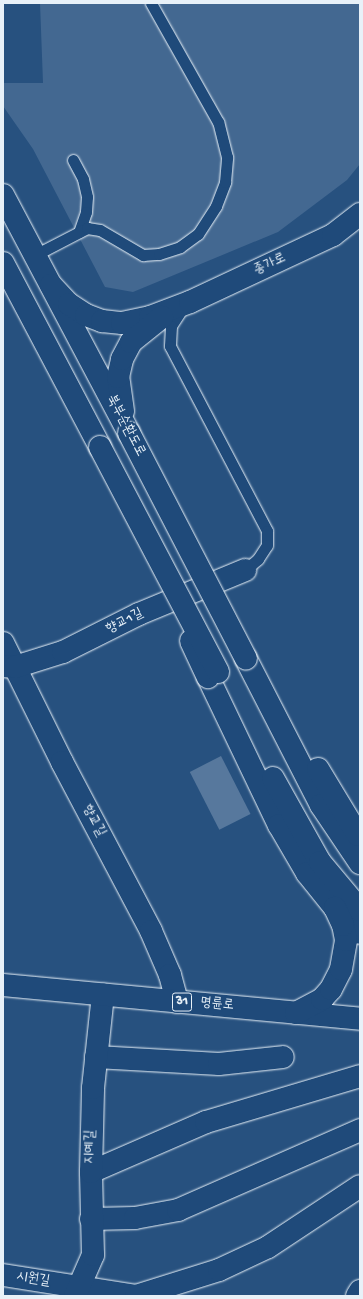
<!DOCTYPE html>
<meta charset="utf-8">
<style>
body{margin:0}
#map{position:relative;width:363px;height:1299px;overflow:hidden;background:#27517f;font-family:"Gochi Hand","Poor Story",sans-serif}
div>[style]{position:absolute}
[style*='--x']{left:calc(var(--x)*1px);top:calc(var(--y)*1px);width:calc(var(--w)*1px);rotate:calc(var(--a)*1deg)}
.green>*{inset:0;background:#436891}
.building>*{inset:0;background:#57789d;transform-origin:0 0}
.roads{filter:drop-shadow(0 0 1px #e8f1f8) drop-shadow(0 0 1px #e8f1f8)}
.lane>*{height:11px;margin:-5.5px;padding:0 5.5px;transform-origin:5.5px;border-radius:5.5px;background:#1f4a7a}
.street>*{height:22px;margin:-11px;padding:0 11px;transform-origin:11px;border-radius:11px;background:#1f4a7a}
.secondary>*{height:22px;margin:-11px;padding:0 11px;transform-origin:11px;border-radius:11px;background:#1f4a7a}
.primary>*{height:22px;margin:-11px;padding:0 11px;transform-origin:11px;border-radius:11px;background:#1f4a7a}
.bridges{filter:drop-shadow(0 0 1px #e8f1f8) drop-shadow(0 0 1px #e8f1f8)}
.secondary-bridge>*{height:22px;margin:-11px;padding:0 11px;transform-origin:11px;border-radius:11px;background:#1f4a7a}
.primary-bridge>*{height:22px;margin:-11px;padding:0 11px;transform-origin:11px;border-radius:11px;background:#1f4a7a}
span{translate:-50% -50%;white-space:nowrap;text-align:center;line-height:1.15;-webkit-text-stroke:3.5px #1f4a7a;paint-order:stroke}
.shield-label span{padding:1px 3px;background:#1f4a7a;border:1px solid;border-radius:3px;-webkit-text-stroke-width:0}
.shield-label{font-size:13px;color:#e8f1f8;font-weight:700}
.street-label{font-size:14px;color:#e8f1f8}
.frame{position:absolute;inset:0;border:4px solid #e8f1f8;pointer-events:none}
</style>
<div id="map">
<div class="green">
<div style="clip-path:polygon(40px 3px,360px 3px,360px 164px,347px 180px,278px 232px,133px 292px,105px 287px,33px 149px,3px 106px,3px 83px,43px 83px)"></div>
</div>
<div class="building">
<div style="left:221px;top:756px;width:65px;height:35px;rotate:63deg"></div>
</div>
<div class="roads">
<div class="lane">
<div style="--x:73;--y:160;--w:21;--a:62"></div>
<div style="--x:83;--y:179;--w:18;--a:77"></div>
<div style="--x:87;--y:197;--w:15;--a:94"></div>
<div style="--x:86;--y:212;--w:21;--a:109"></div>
<div style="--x:35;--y:255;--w:59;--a:-27.4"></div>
<div style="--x:87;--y:228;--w:13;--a:9"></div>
<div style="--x:100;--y:230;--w:50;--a:30.2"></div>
<div style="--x:143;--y:255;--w:16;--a:-4"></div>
<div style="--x:159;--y:254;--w:22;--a:-18"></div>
<div style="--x:180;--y:247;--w:22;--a:-36"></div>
<div style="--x:198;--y:234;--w:33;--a:-57"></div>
<div style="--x:216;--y:206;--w:26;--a:-69"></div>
<div style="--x:225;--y:182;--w:25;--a:-85"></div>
<div style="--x:227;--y:157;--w:36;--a:-104"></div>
<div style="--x:218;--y:122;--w:137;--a:-119.4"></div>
<div style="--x:182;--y:309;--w:20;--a:123"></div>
<div style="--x:171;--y:326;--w:20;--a:93"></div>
<div style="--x:170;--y:346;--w:209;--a:62.3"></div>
<div style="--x:267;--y:531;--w:14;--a:90"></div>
<div style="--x:267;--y:545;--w:17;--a:123"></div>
<div style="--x:258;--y:559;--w:17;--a:140"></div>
</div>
<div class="street">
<div style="--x:3;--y:643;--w:133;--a:63.6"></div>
<div style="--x:62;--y:762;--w:191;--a:62.2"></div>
<div style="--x:151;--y:931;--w:48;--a:66.6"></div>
<div style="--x:170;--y:975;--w:28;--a:75"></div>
<div style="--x:3;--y:666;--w:12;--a:5"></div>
<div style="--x:15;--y:667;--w:50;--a:-17.4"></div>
<div style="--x:63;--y:652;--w:85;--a:-26.6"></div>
<div style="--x:139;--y:614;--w:115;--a:-22.5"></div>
<div style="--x:96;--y:1057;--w:123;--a:3.3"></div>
<div style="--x:219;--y:1064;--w:64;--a:-6.2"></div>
<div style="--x:91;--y:1172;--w:125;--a:-23.5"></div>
<div style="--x:206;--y:1122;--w:161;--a:-16.6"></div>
<div style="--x:91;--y:1219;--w:44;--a:-1.3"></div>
<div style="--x:135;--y:1218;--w:44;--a:-10.5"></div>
<div style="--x:178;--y:1210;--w:199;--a:-23.7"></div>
<div style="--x:3;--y:1275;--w:134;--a:9"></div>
<div style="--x:75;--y:1296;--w:45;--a:-66.3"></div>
<div style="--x:93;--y:1255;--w:83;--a:-91.4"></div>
<div style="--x:91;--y:1172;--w:84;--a:-88.6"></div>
<div style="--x:93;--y:1088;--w:94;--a:-83.9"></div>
<div style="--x:136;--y:1296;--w:87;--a:-17.4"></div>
<div style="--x:219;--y:1270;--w:54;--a:-25.1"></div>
<div style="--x:268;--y:1247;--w:110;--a:-33.5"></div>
<div style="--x:357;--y:1296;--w:6;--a:-59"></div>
</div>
<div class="secondary">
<div style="--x:3;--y:195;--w:269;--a:62.1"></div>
<div style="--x:3;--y:263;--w:208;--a:62.2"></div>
<div style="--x:51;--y:285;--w:26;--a:47"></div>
<div style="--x:69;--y:304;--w:20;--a:33"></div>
<div style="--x:86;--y:315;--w:17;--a:21"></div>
<div style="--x:102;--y:321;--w:20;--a:6"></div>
<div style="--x:122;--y:323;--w:29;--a:-12"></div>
<div style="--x:150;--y:317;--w:43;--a:-20.6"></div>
<div style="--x:190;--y:302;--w:158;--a:-25.1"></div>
<div style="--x:333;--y:235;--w:34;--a:-38"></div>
<div style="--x:123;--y:411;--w:34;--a:-98"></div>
<div style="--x:118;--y:377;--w:18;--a:-77"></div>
<div style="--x:122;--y:359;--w:19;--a:-62"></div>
<div style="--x:131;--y:342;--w:40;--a:-39"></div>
<div style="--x:246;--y:659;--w:164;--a:62.8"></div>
<div style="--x:321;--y:805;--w:70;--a:56.1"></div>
<div style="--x:208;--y:677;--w:164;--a:64.4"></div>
<div style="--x:279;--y:825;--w:56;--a:59.7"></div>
<div style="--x:307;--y:873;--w:45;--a:51.3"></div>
<div style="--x:335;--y:908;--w:35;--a:45"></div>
<div style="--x:318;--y:769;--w:77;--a:58.8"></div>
<div style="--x:273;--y:778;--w:96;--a:60.8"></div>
<div style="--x:320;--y:862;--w:62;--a:50.2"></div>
</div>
<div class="primary">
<div style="--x:3;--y:985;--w:359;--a:5.4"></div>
<div style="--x:296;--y:1013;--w:30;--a:-28"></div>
<div style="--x:322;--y:999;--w:13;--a:-48"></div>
<div style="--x:331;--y:989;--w:22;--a:-63"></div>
<div style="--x:341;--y:969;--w:29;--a:-80"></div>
<div style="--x:346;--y:940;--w:15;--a:-101"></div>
<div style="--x:343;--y:925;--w:19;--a:-115"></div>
</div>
</div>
<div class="bridges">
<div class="secondary-bridge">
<div style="--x:129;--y:433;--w:254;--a:62.6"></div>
<div style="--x:191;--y:641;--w:40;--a:65"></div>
</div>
<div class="primary-bridge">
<div style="--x:100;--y:447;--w:254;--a:62.3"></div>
</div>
</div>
<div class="shield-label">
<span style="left:182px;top:1002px">31</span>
</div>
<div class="street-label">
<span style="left:270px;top:265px;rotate:-25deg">종가로</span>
<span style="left:125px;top:426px;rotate:62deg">북부순환도로</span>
<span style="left:125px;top:622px;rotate:-27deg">향교1길</span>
<span style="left:93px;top:821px;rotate:62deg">향교길</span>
<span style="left:217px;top:1005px;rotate:5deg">명륜로</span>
<span style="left:91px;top:1147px;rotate:-88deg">지예길</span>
<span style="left:33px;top:1280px;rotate:9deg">시원길</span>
</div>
<div class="frame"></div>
</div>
